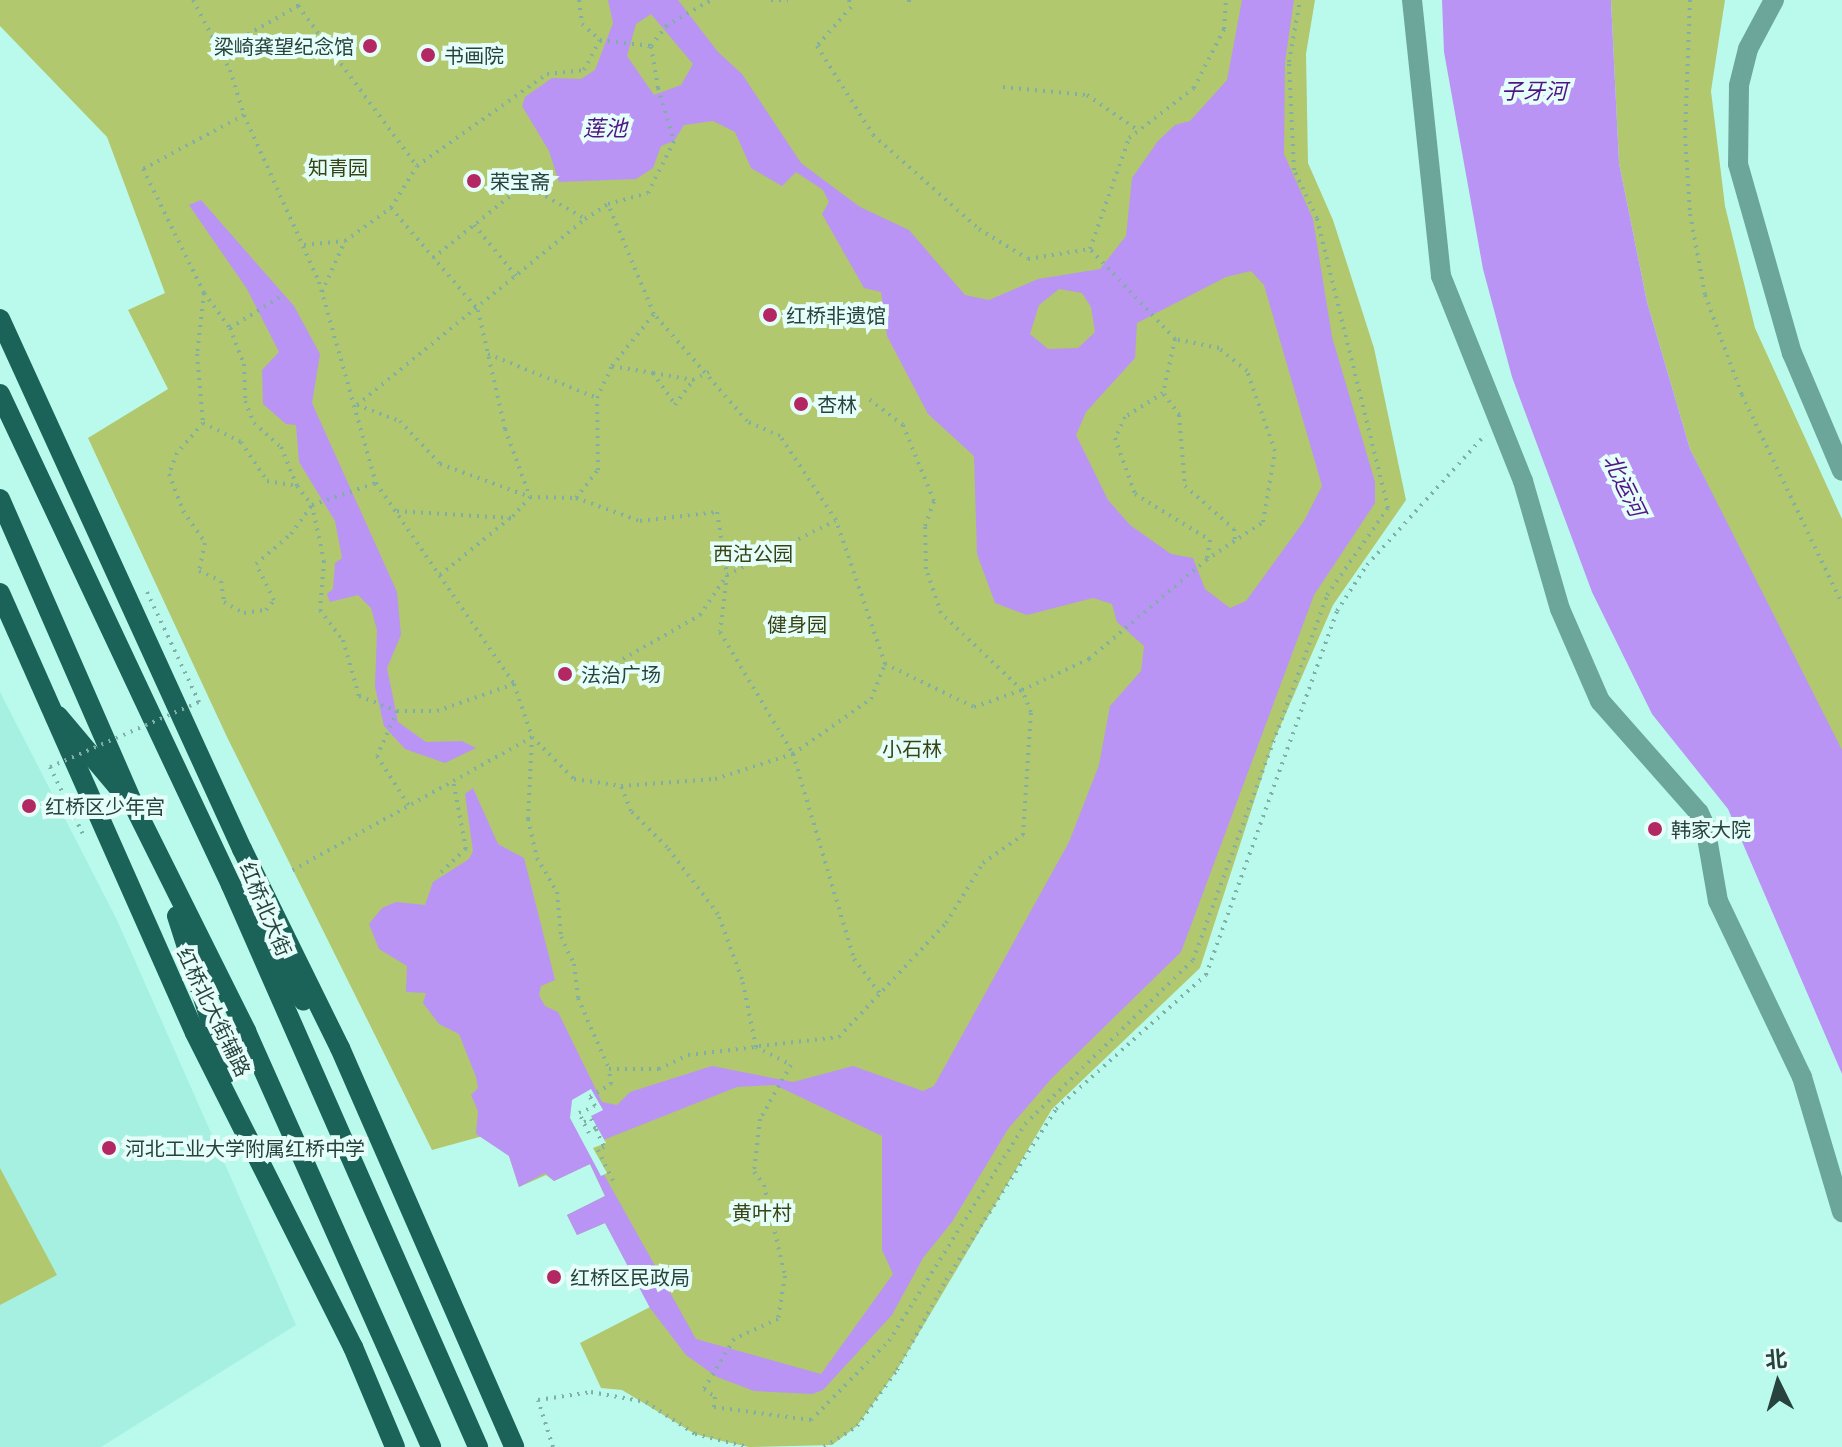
<!DOCTYPE html>
<meta charset="utf-8">
<style>
body{margin:0}
#map{position:relative;width:1842px;height:1447px;overflow:hidden;background:#bafaed;font-family:"Golos Text","Noto Sans SC",sans-serif}
div>[style]{position:absolute}
[style*='--x']{left:calc(var(--x)*1px);top:calc(var(--y)*1px);width:calc(var(--w)*1px);rotate:calc(var(--a)*1deg)}
.built>*{inset:0;background:#a5f0e1}
.green>*{inset:0;background:#b1c86e}
.water>*{inset:0;background:#b994f4}
.pier>*{inset:0;background:#bafaed}
.path>*{height:4px;margin-top:-2px;transform-origin:0;background:repeating-linear-gradient(90deg,#7fafa5 0 2px,transparent 0 8px)}
.minor>*{height:20px;margin:-10px;padding:0 10px;transform-origin:10px;border-radius:10px;background:#6ca69a}
.major>*{height:20px;margin:-10px;padding:0 10px;transform-origin:10px;border-radius:10px;background:#1b6358}
.path-bridge>*{height:4px;margin-top:-2px;transform-origin:0;background:repeating-linear-gradient(90deg,#7fafa5 0 2px,transparent 0 8px)}
.dots>*{width:22px;height:22px;translate:-50% -50%;box-sizing:border-box;border:4px solid #e6fef9;border-radius:50%}
span{translate:-50% -50%;white-space:nowrap;text-align:center;line-height:1.15;-webkit-text-stroke:8px #e6fef9;paint-order:stroke}
.poi-label{font-size:20px;color:#28423d}
.right{translate:-100% -50%;text-align:right}
.left{translate:0 -50%;text-align:left}
.park-label{font-size:20px;color:#384316}
.street-label{font-size:20px;color:#28423d}
.water-label{font-size:22px;color:#4f1586;font-style:italic}
.north{position:absolute;left:1738px;top:1343px;width:80px;height:80px;-webkit-text-stroke:6px #e6fef9;paint-order:stroke;rotate:355deg;font-size:22px;font-weight:700;line-height:32px;text-align:center;color:#28423d}
.north::after{content:'';display:block;margin:auto;width:28px;height:36px;background:#28423d;clip-path:polygon(50% 0,100% 100%,50% 72%,0 100%)}
</style>
<div id="map">
<div class="built">
<div style="clip-path:polygon(0 692px,117px 920px,296px 1325px,101px 1447px,0 1447px)"></div>
</div>
<div class="green">
<div style="clip-path:polygon(0 0,1315px 0,1306px 54px,1308px 163px,1333px 220px,1374px 348px,1406px 500px,1333px 605px,1273px 743px,1200px 968px,1052px 1109px,897px 1370px,857px 1426px,832px 1445px,749px 1447px,722px 1441px,695px 1434px,622px 1390px,601px 1388px,580px 1343px,650px 1307px,605px 1223px,577px 1235px,567px 1215px,605px 1196px,590px 1164px,554px 1181px,546px 1175px,519px 1187px,509px 1156px,483px 1136px,432px 1150px,227px 737px,88px 438px,168px 389px,128px 310px,165px 293px,107px 137px,0 26px)"></div>
<div style="clip-path:polygon(1611px 0,1725px 0,1711px 91px,1725px 206px,1755px 328px,1842px 519px,1842px 758px,1690px 449px,1647px 302px,1619px 163px)"></div>
<div style="clip-path:polygon(0 1168px,57px 1275px,0 1305px)"></div>
</div>
<div class="water">
<div style="clip-path:polygon(evenodd,608px 0,678px 0,718px 52px,742px 74px,801px 163px,860px 207px,909px 230px,965px 295px,989px 300px,1038px 279px,1100px 269px,1126px 236px,1132px 178px,1158px 141px,1175px 125px,1190px 121px,1227px 80px,1242px 0,1294px 0,1285px 62px,1284px 154px,1313px 219px,1332px 337px,1375px 482px,1375px 503px,1314px 595px,1181px 952px,1051px 1079px,1008px 1129px,952px 1222px,923px 1258px,892px 1315px,823px 1390px,812px 1394px,754px 1391px,717px 1377px,686px 1355px,650px 1308px,605px 1223px,577px 1235px,567px 1215px,605px 1196px,590px 1164px,554px 1181px,545px 1173px,519px 1187px,509px 1156px,476px 1134px,478px 1111px,471px 1095px,478px 1088px,476px 1077px,459px 1034px,439px 1024px,423px 1003px,426px 993px,406px 992px,407px 966px,379px 949px,369px 924px,382px 908px,396px 902px,425px 905px,433px 882px,469px 859px,473px 851px,465px 794px,473px 788px,498px 844px,524px 858px,555px 980px,541px 986px,539px 995px,545px 1006px,558px 1012px,602px 1102px,617px 1105px,630px 1092px,712px 1066px,793px 1082px,853px 1066px,923px 1091px,934px 1086px,1069px 842px,1099px 765px,1110px 706px,1141px 671px,1144px 646px,1117px 622px,1112px 604px,1093px 598px,1027px 615px,995px 603px,977px 554px,974px 456px,928px 414px,887px 336px,881px 292px,864px 288px,822px 214px,829px 202px,823px 190px,796px 172px,782px 186px,751px 168px,735px 132px,713px 121px,684px 125px,674px 141px,661px 146px,653px 168px,636px 179px,559px 182px,549px 151px,522px 106px,525px 97px,552px 78px,581px 79px,595px 70px,613px 23px,608px 0,651px 14px,693px 64px,681px 85px,654px 95px,627px 56px,636px 24px,651px 14px,608px 0,1251px 271px,1264px 285px,1322px 486px,1304px 521px,1246px 601px,1230px 608px,1205px 589px,1193px 558px,1171px 554px,1130px 525px,1108px 500px,1076px 435px,1086px 412px,1135px 358px,1137px 323px,1226px 277px,1251px 271px,608px 0,1059px 289px,1082px 293px,1091px 307px,1095px 332px,1078px 348px,1048px 349px,1030px 334px,1039px 305px,1059px 289px,608px 0,775px 1085px,882px 1136px,882px 1250px,893px 1274px,821px 1374px,696px 1339px,588px 1146px,737px 1087px,775px 1085px)"></div>
<div style="clip-path:polygon(1442px 0,1611px 0,1619px 163px,1647px 302px,1690px 449px,1842px 750px,1842px 1074px,1728px 809px,1652px 714px,1592px 592px,1512px 377px,1483px 269px,1444px 52px)"></div>
<div style="clip-path:polygon(201px 200px,294px 306px,320px 354px,312px 403px,397px 592px,401px 635px,387px 668px,398px 722px,426px 742px,462px 741px,476px 748px,445px 763px,405px 749px,384px 726px,375px 687px,377px 630px,371px 608px,358px 595px,330px 602px,327px 594px,333px 589px,335px 563px,342px 558px,335px 521px,299px 462px,296px 425px,286px 424px,263px 404px,262px 370px,279px 352px,247px 289px,189px 205px)"></div>
</div>
<div class="pier">
<div style="clip-path:polygon(591px 1089px,603px 1110px,591px 1116px,606px 1143px,593px 1148px,607px 1173px,601px 1176px,570px 1118px,572px 1100px)"></div>
</div>
<div class="path">
<div style="--x:193;--y:0;--w:79;--a:62.1"></div>
<div style="--x:230;--y:70;--w:47;--a:72.7"></div>
<div style="--x:244;--y:115;--w:183;--a:65.8"></div>
<div style="--x:319;--y:282;--w:209;--a:74.2"></div>
<div style="--x:376;--y:483;--w:244;--a:55.5"></div>
<div style="--x:514;--y:684;--w:56;--a:71.2"></div>
<div style="--x:532;--y:737;--w:274;--a:150.9"></div>
<div style="--x:579;--y:0;--w:24;--a:83"></div>
<div style="--x:582;--y:24;--w:24;--a:42"></div>
<div style="--x:600;--y:40;--w:51;--a:6.7"></div>
<div style="--x:771;--y:0;--w:17;--a:0"></div>
<div style="--x:849;--y:0;--w:7;--a:74"></div>
<div style="--x:851;--y:7;--w:52;--a:131.1"></div>
<div style="--x:817;--y:46;--w:105;--a:57.8"></div>
<div style="--x:873;--y:135;--w:142;--a:41.6"></div>
<div style="--x:979;--y:229;--w:57;--a:31.5"></div>
<div style="--x:1028;--y:259;--w:63;--a:-9.2"></div>
<div style="--x:909;--y:0;--w:7;--a:90"></div>
<div style="--x:1690;--y:0;--w:136;--a:92.1"></div>
<div style="--x:1685;--y:136;--w:78;--a:86.3"></div>
<div style="--x:1690;--y:214;--w:82;--a:79.5"></div>
<div style="--x:1705;--y:295;--w:107;--a:69.7"></div>
<div style="--x:1742;--y:395;--w:232;--a:64.4"></div>
<div style="--x:298;--y:6;--w:199;--a:53.4"></div>
<div style="--x:220;--y:50;--w:90;--a:-29.4"></div>
<div style="--x:298;--y:6;--w:6;--a:-108"></div>
<div style="--x:1003;--y:87;--w:84;--a:5.4"></div>
<div style="--x:1087;--y:95;--w:63;--a:34.7"></div>
<div style="--x:658;--y:88;--w:43;--a:-99.5"></div>
<div style="--x:651;--y:46;--w:25;--a:-53"></div>
<div style="--x:666;--y:26;--w:52;--a:-30"></div>
<div style="--x:244;--y:115;--w:115;--a:151.9"></div>
<div style="--x:143;--y:169;--w:138;--a:63.8"></div>
<div style="--x:204;--y:293;--w:61;--a:96.5"></div>
<div style="--x:197;--y:354;--w:69;--a:85"></div>
<div style="--x:203;--y:423;--w:42;--a:26.6"></div>
<div style="--x:241;--y:442;--w:47;--a:56.3"></div>
<div style="--x:267;--y:481;--w:30;--a:9"></div>
<div style="--x:297;--y:486;--w:24;--a:52"></div>
<div style="--x:312;--y:505;--w:68;--a:-19"></div>
<div style="--x:391;--y:208;--w:49;--a:-58.2"></div>
<div style="--x:417;--y:166;--w:159;--a:-35.3"></div>
<div style="--x:547;--y:74;--w:37;--a:-6"></div>
<div style="--x:584;--y:70;--w:34;--a:-62"></div>
<div style="--x:474;--y:225;--w:67;--a:50.4"></div>
<div style="--x:304;--y:245;--w:41;--a:-5.6"></div>
<div style="--x:345;--y:241;--w:57;--a:-35.7"></div>
<div style="--x:391;--y:208;--w:134;--a:49.5"></div>
<div style="--x:478;--y:310;--w:122;--a:77.2"></div>
<div style="--x:505;--y:429;--w:72;--a:69.8"></div>
<div style="--x:530;--y:497;--w:28;--a:132"></div>
<div style="--x:511;--y:518;--w:116;--a:-176.5"></div>
<div style="--x:1090;--y:249;--w:118;--a:-70.6"></div>
<div style="--x:1129;--y:138;--w:82;--a:-37.6"></div>
<div style="--x:1194;--y:88;--w:66;--a:-63"></div>
<div style="--x:1224;--y:29;--w:29;--a:-86"></div>
<div style="--x:433;--y:258;--w:118;--a:-38.8"></div>
<div style="--x:525;--y:184;--w:69;--a:30.3"></div>
<div style="--x:322;--y:292;--w:56;--a:-65.7"></div>
<div style="--x:204;--y:293;--w:44;--a:53.4"></div>
<div style="--x:230;--y:328;--w:39;--a:69"></div>
<div style="--x:244;--y:364;--w:37;--a:88"></div>
<div style="--x:245;--y:401;--w:24;--a:68"></div>
<div style="--x:254;--y:423;--w:36;--a:42"></div>
<div style="--x:281;--y:447;--w:42;--a:67.7"></div>
<div style="--x:230;--y:328;--w:59;--a:-31.8"></div>
<div style="--x:1175;--y:339;--w:55;--a:102.5"></div>
<div style="--x:1163;--y:393;--w:45;--a:147.7"></div>
<div style="--x:1125;--y:417;--w:23;--a:115"></div>
<div style="--x:1115;--y:438;--w:59;--a:70.3"></div>
<div style="--x:1135;--y:494;--w:88;--a:31.5"></div>
<div style="--x:1210;--y:540;--w:18;--a:99"></div>
<div style="--x:488;--y:354;--w:118;--a:22"></div>
<div style="--x:612;--y:366;--w:42;--a:9.7"></div>
<div style="--x:653;--y:373;--w:39;--a:55"></div>
<div style="--x:675;--y:405;--w:31;--a:-54"></div>
<div style="--x:693;--y:380;--w:18;--a:-27"></div>
<div style="--x:653;--y:373;--w:41;--a:9.9"></div>
<div style="--x:1164;--y:394;--w:26;--a:54"></div>
<div style="--x:1179;--y:415;--w:71;--a:85.2"></div>
<div style="--x:1185;--y:486;--w:65;--a:41.3"></div>
<div style="--x:1234;--y:529;--w:11;--a:85"></div>
<div style="--x:357;--y:405;--w:46;--a:20.4"></div>
<div style="--x:400;--y:421;--w:59;--a:47.1"></div>
<div style="--x:440;--y:464;--w:96;--a:20.1"></div>
<div style="--x:530;--y:497;--w:46;--a:1.2"></div>
<div style="--x:576;--y:498;--w:36;--a:-52"></div>
<div style="--x:598;--y:470;--w:72;--a:-90.8"></div>
<div style="--x:597;--y:398;--w:35;--a:-65"></div>
<div style="--x:612;--y:366;--w:67;--a:-51.1"></div>
<div style="--x:357;--y:405;--w:294;--a:-39.2"></div>
<div style="--x:585;--y:219;--w:27;--a:-33"></div>
<div style="--x:608;--y:204;--w:41;--a:-15.4"></div>
<div style="--x:648;--y:193;--w:58;--a:-63.4"></div>
<div style="--x:203;--y:423;--w:40;--a:131"></div>
<div style="--x:177;--y:453;--w:22;--a:111"></div>
<div style="--x:169;--y:474;--w:40;--a:69"></div>
<div style="--x:183;--y:511;--w:39;--a:55"></div>
<div style="--x:205;--y:543;--w:29;--a:102"></div>
<div style="--x:199;--y:571;--w:24;--a:24"></div>
<div style="--x:221;--y:581;--w:21;--a:82"></div>
<div style="--x:224;--y:602;--w:23;--a:29"></div>
<div style="--x:244;--y:613;--w:22;--a:-8"></div>
<div style="--x:266;--y:610;--w:13;--a:-51"></div>
<div style="--x:274;--y:600;--w:40;--a:-116.6"></div>
<div style="--x:256;--y:564;--w:46;--a:-40.6"></div>
<div style="--x:291;--y:534;--w:36;--a:-54"></div>
<div style="--x:576;--y:498;--w:68;--a:19.8"></div>
<div style="--x:640;--y:521;--w:78;--a:-6.7"></div>
<div style="--x:717;--y:512;--w:64;--a:81"></div>
<div style="--x:727;--y:575;--w:57;--a:97"></div>
<div style="--x:720;--y:632;--w:142;--a:59.1"></div>
<div style="--x:793;--y:754;--w:214;--a:73.4"></div>
<div style="--x:854;--y:959;--w:45;--a:53.1"></div>
<div style="--x:312;--y:505;--w:57;--a:77.9"></div>
<div style="--x:324;--y:561;--w:49;--a:94.7"></div>
<div style="--x:320;--y:610;--w:38;--a:53"></div>
<div style="--x:343;--y:640;--w:58;--a:74.1"></div>
<div style="--x:359;--y:696;--w:41;--a:21.5"></div>
<div style="--x:397;--y:711;--w:40;--a:0"></div>
<div style="--x:437;--y:711;--w:82;--a:-19.3"></div>
<div style="--x:440;--y:575;--w:89;--a:-39.1"></div>
<div style="--x:147;--y:592;--w:122;--a:64.7"></div>
<div style="--x:616;--y:663;--w:97;--a:-29.7"></div>
<div style="--x:700;--y:615;--w:48;--a:-56"></div>
<div style="--x:727;--y:575;--w:121;--a:-26.6"></div>
<div style="--x:885;--y:664;--w:99;--a:25.8"></div>
<div style="--x:974;--y:707;--w:51;--a:-19.5"></div>
<div style="--x:1022;--y:690;--w:74;--a:-24.8"></div>
<div style="--x:1089;--y:659;--w:153;--a:-40.2"></div>
<div style="--x:1206;--y:560;--w:69;--a:-33.7"></div>
<div style="--x:1263;--y:522;--w:72;--a:-80.4"></div>
<div style="--x:1275;--y:451;--w:85;--a:-109.3"></div>
<div style="--x:1247;--y:371;--w:36;--a:-141"></div>
<div style="--x:1219;--y:348;--w:45;--a:-168.4"></div>
<div style="--x:1175;--y:339;--w:124;--a:-133.4"></div>
<div style="--x:397;--y:711;--w:49;--a:114"></div>
<div style="--x:377;--y:756;--w:59;--a:57.4"></div>
<div style="--x:532;--y:737;--w:59;--a:45"></div>
<div style="--x:574;--y:779;--w:48;--a:8.5"></div>
<div style="--x:621;--y:786;--w:94;--a:-4.3"></div>
<div style="--x:715;--y:779;--w:82;--a:-17.8"></div>
<div style="--x:793;--y:754;--w:95;--a:-35.2"></div>
<div style="--x:871;--y:699;--w:38;--a:-68"></div>
<div style="--x:885;--y:664;--w:152;--a:-108.8"></div>
<div style="--x:836;--y:520;--w:101;--a:-123.7"></div>
<div style="--x:780;--y:436;--w:36;--a:-156"></div>
<div style="--x:747;--y:421;--w:142;--a:-131"></div>
<div style="--x:654;--y:314;--w:119;--a:-112.7"></div>
<div style="--x:532;--y:737;--w:82;--a:92.8"></div>
<div style="--x:528;--y:819;--w:40;--a:77"></div>
<div style="--x:537;--y:858;--w:39;--a:60"></div>
<div style="--x:557;--y:892;--w:45;--a:84.9"></div>
<div style="--x:561;--y:937;--w:30;--a:64"></div>
<div style="--x:574;--y:964;--w:34;--a:83"></div>
<div style="--x:578;--y:998;--w:77;--a:66.4"></div>
<div style="--x:609;--y:1069;--w:50;--a:0"></div>
<div style="--x:659;--y:1069;--w:32;--a:-26"></div>
<div style="--x:688;--y:1055;--w:68;--a:-6.7"></div>
<div style="--x:756;--y:1047;--w:69;--a:-101.6"></div>
<div style="--x:742;--y:979;--w:69;--a:-110.3"></div>
<div style="--x:718;--y:914;--w:84;--a:-127.3"></div>
<div style="--x:667;--y:847;--w:51;--a:-135"></div>
<div style="--x:631;--y:811;--w:27;--a:-112"></div>
<div style="--x:50;--y:767;--w:77;--a:63.8"></div>
<div style="--x:441;--y:872;--w:34;--a:-43"></div>
<div style="--x:466;--y:849;--w:69;--a:-100.8"></div>
<div style="--x:759;--y:1046;--w:81;--a:-6.4"></div>
<div style="--x:839;--y:1037;--w:156;--a:-46.8"></div>
<div style="--x:946;--y:923;--w:70;--a:-58.3"></div>
<div style="--x:983;--y:863;--w:49;--a:-35"></div>
<div style="--x:1023;--y:835;--w:123;--a:-86.3"></div>
<div style="--x:1031;--y:712;--w:24;--a:-112"></div>
<div style="--x:1022;--y:690;--w:112;--a:-136.5"></div>
<div style="--x:941;--y:613;--w:46;--a:-108.8"></div>
<div style="--x:926;--y:569;--w:43;--a:-91.3"></div>
<div style="--x:925;--y:526;--w:27;--a:-70"></div>
<div style="--x:934;--y:501;--w:82;--a:-112.2"></div>
<div style="--x:903;--y:425;--w:48;--a:-142.7"></div>
<div style="--x:756;--y:1047;--w:39;--a:27"></div>
<div style="--x:791;--y:1065;--w:62;--a:119.9"></div>
<div style="--x:760;--y:1119;--w:53;--a:96.5"></div>
<div style="--x:754;--y:1172;--w:16;--a:52"></div>
<div style="--x:764;--y:1185;--w:93;--a:77"></div>
<div style="--x:785;--y:1276;--w:44;--a:99.2"></div>
<div style="--x:778;--y:1319;--w:48;--a:155.6"></div>
<div style="--x:734;--y:1339;--w:58;--a:121"></div>
<div style="--x:704;--y:1389;--w:14;--a:36"></div>
<div style="--x:715;--y:1397;--w:10;--a:96"></div>
<div style="--x:714;--y:1407;--w:98;--a:7.6"></div>
<div style="--x:811;--y:1420;--w:111;--a:-45.4"></div>
<div style="--x:889;--y:1341;--w:256;--a:-57.9"></div>
<div style="--x:1025;--y:1124;--w:235;--a:-44.3"></div>
<div style="--x:1193;--y:960;--w:389;--a:-69.8"></div>
<div style="--x:1327;--y:595;--w:106;--a:-55"></div>
<div style="--x:1388;--y:508;--w:299;--a:-103.8"></div>
<div style="--x:1317;--y:218;--w:53;--a:-115.6"></div>
<div style="--x:1294;--y:170;--w:108;--a:-92.7"></div>
<div style="--x:1289;--y:62;--w:63;--a:-79.9"></div>
<div style="--x:584;--y:1122;--w:8;--a:-23"></div>
<div style="--x:591;--y:1119;--w:11;--a:63"></div>
<div style="--x:596;--y:1129;--w:20;--a:66"></div>
<div style="--x:604;--y:1147;--w:7;--a:153"></div>
<div style="--x:598;--y:1150;--w:37;--a:64"></div>
<div style="--x:596;--y:1129;--w:8;--a:150"></div>
<div style="--x:589;--y:1133;--w:22;--a:-117"></div>
<div style="--x:579;--y:1113;--w:17;--a:-24"></div>
<div style="--x:595;--y:1106;--w:10;--a:-119"></div>
<div style="--x:590;--y:1097;--w:25;--a:-32"></div>
<div style="--x:611;--y:1084;--w:15;--a:-98"></div>
<div style="--x:553;--y:1447;--w:49;--a:-107.7"></div>
<div style="--x:538;--y:1400;--w:54;--a:-8.6"></div>
<div style="--x:591;--y:1392;--w:56;--a:10.3"></div>
<div style="--x:646;--y:1402;--w:59;--a:33.1"></div>
<div style="--x:695;--y:1434;--w:55;--a:13.8"></div>
<div style="--x:824;--y:1447;--w:39;--a:-32"></div>
<div style="--x:857;--y:1426;--w:69;--a:-54.5"></div>
<div style="--x:897;--y:1370;--w:102;--a:-61.4"></div>
<div style="--x:946;--y:1280;--w:203;--a:-57.2"></div>
<div style="--x:1056;--y:1109;--w:201;--a:-41.8"></div>
<div style="--x:1206;--y:975;--w:387;--a:-70.2"></div>
<div style="--x:1337;--y:611;--w:55;--a:-56.9"></div>
<div style="--x:1367;--y:565;--w:176;--a:-47.8"></div>
</div>
<div class="minor">
<div style="--x:1412;--y:0;--w:278;--a:84"></div>
<div style="--x:1441;--y:276;--w:221;--a:68.2"></div>
<div style="--x:1523;--y:481;--w:133;--a:73.9"></div>
<div style="--x:1560;--y:609;--w:100;--a:66.5"></div>
<div style="--x:1600;--y:701;--w:149;--a:48.5"></div>
<div style="--x:1699;--y:813;--w:14;--a:65"></div>
<div style="--x:1705;--y:826;--w:76;--a:80.2"></div>
<div style="--x:1718;--y:901;--w:195;--a:64.5"></div>
<div style="--x:1802;--y:1077;--w:141;--a:73.5"></div>
<div style="--x:1774;--y:0;--w:55;--a:118"></div>
<div style="--x:1748;--y:49;--w:38;--a:104"></div>
<div style="--x:1739;--y:86;--w:78;--a:90.7"></div>
<div style="--x:1738;--y:164;--w:197;--a:74.1"></div>
<div style="--x:1792;--y:353;--w:128;--a:67"></div>
</div>
<div class="major">
<div style="--x:0;--y:319;--w:583;--a:65.46"></div>
<div style="--x:242;--y:849;--w:222;--a:63.8"></div>
<div style="--x:340;--y:1048;--w:435;--a:66.4"></div>
<div style="--x:0;--y:394;--w:543;--a:64.8"></div>
<div style="--x:231;--y:885;--w:614;--a:66.27"></div>
<div style="--x:0;--y:499;--w:333;--a:66.4"></div>
<div style="--x:133;--y:804;--w:254;--a:63.5"></div>
<div style="--x:246;--y:1031;--w:455;--a:66"></div>
<div style="--x:0;--y:593;--w:481;--a:66.1"></div>
<div style="--x:195;--y:1033;--w:352;--a:63.3"></div>
<div style="--x:353;--y:1347;--w:108;--a:67.2"></div>
<div style="--x:58;--y:716;--w:92;--a:49.9"></div>
<div style="--x:177;--y:916;--w:165;--a:72.3"></div>
<div style="--x:259;--y:929;--w:84;--a:58.2"></div>
</div>
<div class="path-bridge">
<div style="--x:658;--y:88;--w:55;--a:73.2"></div>
<div style="--x:50;--y:767;--w:163;--a:-23.6"></div>
</div>
<div class="dots">
<div style="left:370px;top:46px;background:#b32862"></div>
<div style="left:428px;top:55px;background:#b32862"></div>
<div style="left:474px;top:181px;background:#b32862"></div>
<div style="left:770px;top:315px;background:#b32862"></div>
<div style="left:801px;top:404px;background:#b32862"></div>
<div style="left:565px;top:674px;background:#b32862"></div>
<div style="left:29px;top:806px;background:#b32862"></div>
<div style="left:1655px;top:829px;background:#b32862"></div>
<div style="left:109px;top:1148px;background:#b32862"></div>
<div style="left:554px;top:1277px;background:#b32862"></div>
</div>
<div class="poi-label">
<span class="right" style="left:354px;top:46px">梁崎龚望纪念馆</span>
<span class="left" style="left:444px;top:55px">书画院</span>
<span class="left" style="left:490px;top:181px">荣宝斋</span>
<span class="left" style="left:786px;top:315px">红桥非遗馆</span>
<span class="left" style="left:817px;top:404px">杏林</span>
<span class="left" style="left:581px;top:674px">法治广场</span>
<span class="left" style="left:45px;top:806px">红桥区少年宫</span>
<span class="left" style="left:1671px;top:829px">韩家大院</span>
<span class="left" style="left:125px;top:1148px">河北工业大学附属红桥中学</span>
<span class="left" style="left:570px;top:1277px">红桥区民政局</span>
</div>
<div class="park-label">
<span style="left:338px;top:167px">知青园</span>
<span style="left:753px;top:553px">西沽公园</span>
<span style="left:797px;top:624px">健身园</span>
<span style="left:912px;top:748px">小石林</span>
<span style="left:762px;top:1212px">黄叶村</span>
</div>
<div class="street-label">
<span style="left:266px;top:909px;rotate:67deg">红桥北大街</span>
<span style="left:214px;top:1012px;rotate:64deg">红桥北大街辅路</span>
</div>
<div class="water-label">
<span style="left:1534px;top:91px">子牙河</span>
<span style="left:605px;top:128px">莲池</span>
<span style="left:1625px;top:485px;rotate:64deg">北运河</span>
</div>
<div class="north">北</div>
</div>
